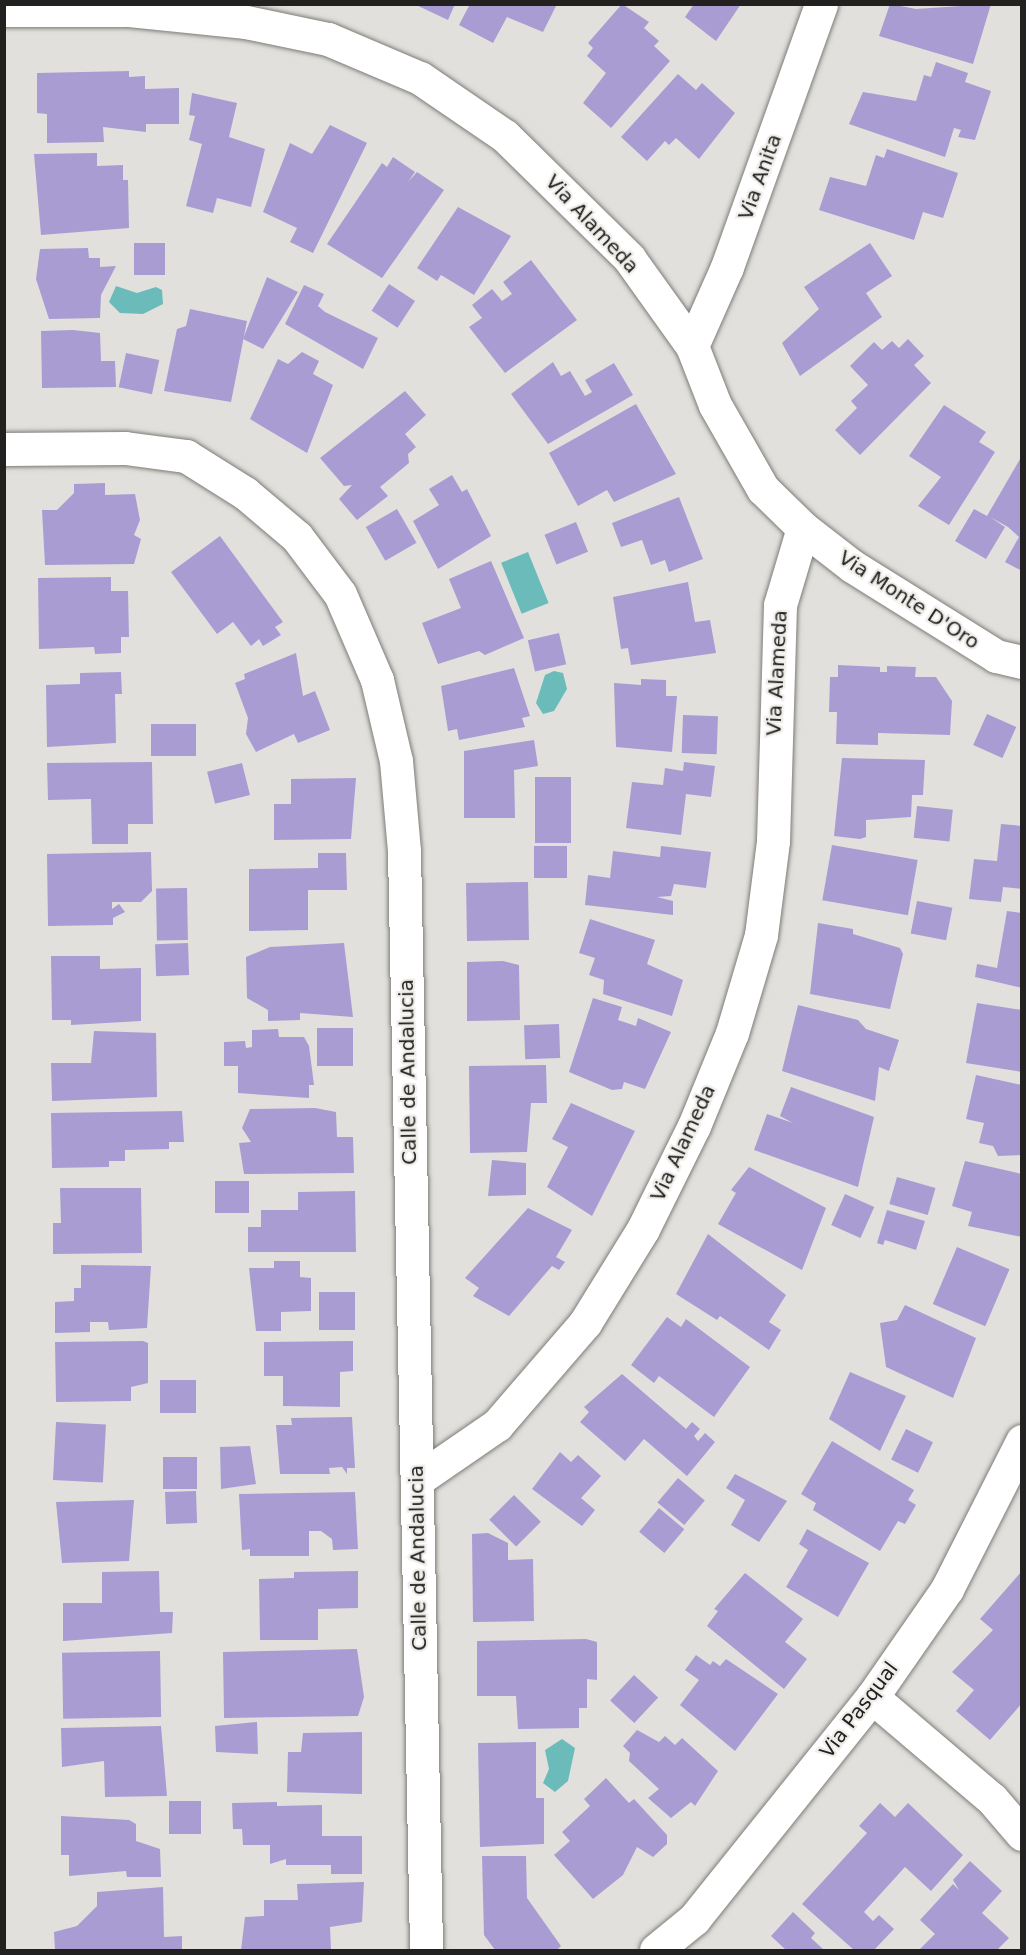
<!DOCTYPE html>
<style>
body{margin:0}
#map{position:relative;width:1026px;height:1955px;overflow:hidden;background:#e2e0dc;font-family:"DejaVu Sans",sans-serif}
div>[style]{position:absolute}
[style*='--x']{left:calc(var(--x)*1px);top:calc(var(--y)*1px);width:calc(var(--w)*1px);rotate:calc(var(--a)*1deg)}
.water>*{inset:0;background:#6bbbbb;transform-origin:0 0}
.building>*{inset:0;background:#a99cd3;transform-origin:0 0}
.roads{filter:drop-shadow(0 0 2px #7e7c78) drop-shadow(0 0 2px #7e7c78)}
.minor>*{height:33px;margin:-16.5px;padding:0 16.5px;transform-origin:16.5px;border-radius:16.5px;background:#fff}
span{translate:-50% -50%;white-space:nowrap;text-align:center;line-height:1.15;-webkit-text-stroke:4.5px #efede9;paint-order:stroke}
.street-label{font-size:20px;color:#22211f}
.frame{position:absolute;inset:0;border:6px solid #22211f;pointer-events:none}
</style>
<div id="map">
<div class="water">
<div style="clip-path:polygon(116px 286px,137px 293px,156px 287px,162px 290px,163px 304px,143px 314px,120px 313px,109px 302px)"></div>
<div style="left:528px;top:552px;width:55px;height:29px;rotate:68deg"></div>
<div style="clip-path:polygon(554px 671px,563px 673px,567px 689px,554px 711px,543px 714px,536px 703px,545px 675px)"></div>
<div style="clip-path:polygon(562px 1739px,575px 1748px,568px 1781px,555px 1792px,543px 1783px,549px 1769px,545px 1750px)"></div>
</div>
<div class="building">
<div style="clip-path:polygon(414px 4px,455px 4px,448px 20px)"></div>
<div style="clip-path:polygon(470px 4px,557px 4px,543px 32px,507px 17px,493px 43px,459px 25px)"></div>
<div style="clip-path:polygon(622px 4px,649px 22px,644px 28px,659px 41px,654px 46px,670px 61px,611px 128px,583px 103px,606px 73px,587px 56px,593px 48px,588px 43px)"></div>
<div style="clip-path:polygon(694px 4px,741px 4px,716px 41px,685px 17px)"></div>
<div style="clip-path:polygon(890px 4px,916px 9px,991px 4px,973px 64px,879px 36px)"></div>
<div style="clip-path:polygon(936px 62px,968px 73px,965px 82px,991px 91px,975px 140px,958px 137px,961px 130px,954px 128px,945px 157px,849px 124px,863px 92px,916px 101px,924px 75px,931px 77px)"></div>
<div style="clip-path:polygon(129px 71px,129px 77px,145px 76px,145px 89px,179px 88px,179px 124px,146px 124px,146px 132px,103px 127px,104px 142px,47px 143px,47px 114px,37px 113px,37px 73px)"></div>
<div style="clip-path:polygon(678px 74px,696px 90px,702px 83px,735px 113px,699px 159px,676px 138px,669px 145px,665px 141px,647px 161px,621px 137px)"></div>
<div style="clip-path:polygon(192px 93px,237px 103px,229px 137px,265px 149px,251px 207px,217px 198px,213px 213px,186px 206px,202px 144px,189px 140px,195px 116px,189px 115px)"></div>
<div style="clip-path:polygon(330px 125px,367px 143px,313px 253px,290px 242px,297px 228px,263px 212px,290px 143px,312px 154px)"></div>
<div style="clip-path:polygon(887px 149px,958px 173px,943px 218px,923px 212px,914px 240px,819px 210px,830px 177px,866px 186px,876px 155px,884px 158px)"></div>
<div style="clip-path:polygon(97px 153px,97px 166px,123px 165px,123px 180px,128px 180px,129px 228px,41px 235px,34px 154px)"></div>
<div style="clip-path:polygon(393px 157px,415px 172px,408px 182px,417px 172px,444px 190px,382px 278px,327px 244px,382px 163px,387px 167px)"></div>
<div style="clip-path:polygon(458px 207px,511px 236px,474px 295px,441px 275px,437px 281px,417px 268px)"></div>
<div style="left:134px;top:243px;width:31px;height:32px"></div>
<div style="clip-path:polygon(870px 243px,892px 276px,866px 293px,882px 317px,800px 376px,782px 343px,819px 309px,804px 287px)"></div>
<div style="clip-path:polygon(88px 248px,89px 258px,100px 258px,100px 267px,116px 266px,101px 295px,100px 318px,49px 319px,36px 279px,40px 249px)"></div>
<div style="clip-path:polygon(531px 260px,577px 320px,505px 373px,469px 327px,482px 318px,472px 305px,492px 289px,502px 301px,512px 294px,503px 282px)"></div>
<div style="clip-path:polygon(267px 277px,298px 292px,263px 349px,243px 339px)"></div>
<div style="left:389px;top:284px;width:31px;height:32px;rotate:33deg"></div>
<div style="clip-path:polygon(304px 285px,324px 294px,318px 306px,325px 312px,378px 338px,363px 369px,285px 324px)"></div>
<div style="clip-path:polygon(190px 309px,247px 321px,231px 402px,164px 391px,177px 329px,186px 326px)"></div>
<div style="clip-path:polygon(73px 330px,100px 333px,101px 361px,115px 361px,116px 387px,42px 388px,41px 331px)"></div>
<div style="clip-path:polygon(908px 339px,924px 356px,914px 365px,931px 383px,860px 455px,835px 430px,857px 408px,851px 401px,868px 385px,850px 366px,874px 342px,882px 350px,892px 341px,899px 348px)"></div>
<div style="clip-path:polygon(302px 352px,319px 361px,313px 374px,333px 385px,307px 453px,250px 419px,278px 359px,288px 364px)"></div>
<div style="left:126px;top:353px;width:34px;height:35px;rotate:12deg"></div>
<div style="clip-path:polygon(553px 362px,561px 376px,570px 371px,585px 396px,592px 392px,585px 380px,614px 363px,633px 395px,548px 444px,511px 394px)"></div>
<div style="clip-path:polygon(405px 391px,426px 415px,405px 434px,416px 447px,408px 454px,409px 463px,380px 487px,388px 496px,357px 520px,339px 499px,352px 485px,344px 486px,320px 458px)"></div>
<div style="clip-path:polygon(636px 404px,676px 474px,614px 502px,607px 490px,578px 506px,549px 453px)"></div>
<div style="clip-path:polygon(944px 405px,986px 432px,979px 442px,995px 452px,949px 525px,918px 506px,941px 477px,909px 456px)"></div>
<div style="clip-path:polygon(1020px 459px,1022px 460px,1022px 571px,1005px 562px,1019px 537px,1008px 527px,990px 517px,1005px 527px,986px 559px,955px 541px,974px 509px,987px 516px)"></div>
<div style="clip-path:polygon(452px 475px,462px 492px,467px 489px,491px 536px,438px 569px,413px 521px,439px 505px,429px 489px)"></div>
<div style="clip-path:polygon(105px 483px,105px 495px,135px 494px,140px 520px,134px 535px,141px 539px,134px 564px,45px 565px,42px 510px,57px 510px,74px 493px,74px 484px)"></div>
<div style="clip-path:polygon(679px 497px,703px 559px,669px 572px,665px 560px,651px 565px,642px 540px,621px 547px,612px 523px)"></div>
<div style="left:397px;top:509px;width:39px;height:36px;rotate:60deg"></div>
<div style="left:576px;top:522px;width:32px;height:34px;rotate:68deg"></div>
<div style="clip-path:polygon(220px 536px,283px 622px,275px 627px,281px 635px,263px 646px,259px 639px,251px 646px,233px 622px,217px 634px,171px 572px)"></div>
<div style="clip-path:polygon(491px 561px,524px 638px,485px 655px,479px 651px,438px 664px,422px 623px,461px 608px,449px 579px)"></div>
<div style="clip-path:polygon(111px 577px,111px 591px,128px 591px,129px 637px,121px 637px,121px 653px,95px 654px,94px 647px,39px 649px,38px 578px)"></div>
<div style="clip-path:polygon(688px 582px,695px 622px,710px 620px,716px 653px,631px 665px,628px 648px,621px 649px,613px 597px)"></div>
<div style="left:559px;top:633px;width:32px;height:32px;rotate:77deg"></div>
<div style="clip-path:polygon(296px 653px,303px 696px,315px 691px,330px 730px,298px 743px,294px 734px,256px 752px,246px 734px,248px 718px,235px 683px,245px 679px,244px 674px)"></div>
<div style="clip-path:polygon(838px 665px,880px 667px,880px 672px,887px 672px,887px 666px,916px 667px,915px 677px,936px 677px,952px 701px,950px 735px,878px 733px,878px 745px,836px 744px,837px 712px,829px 712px,830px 677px,838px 677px)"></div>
<div style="clip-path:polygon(514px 668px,530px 716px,522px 718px,525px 727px,459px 740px,457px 729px,448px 731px,441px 686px)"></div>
<div style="clip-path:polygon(121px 672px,122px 694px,115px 694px,116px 743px,47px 747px,46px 685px,80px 684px,80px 673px)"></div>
<div style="clip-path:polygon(641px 679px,666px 680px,666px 696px,677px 696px,672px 752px,616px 747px,614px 683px,641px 685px)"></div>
<div style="left:987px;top:714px;width:32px;height:34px;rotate:24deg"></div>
<div style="left:683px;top:715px;width:35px;height:38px;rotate:2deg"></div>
<div style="left:151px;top:724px;width:45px;height:32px"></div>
<div style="clip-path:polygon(534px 740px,538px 766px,514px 770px,515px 818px,464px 818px,464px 751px)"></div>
<div style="clip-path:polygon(842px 758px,925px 760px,923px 795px,912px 795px,911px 817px,866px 820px,866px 837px,860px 839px,834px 836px)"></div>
<div style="clip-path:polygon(152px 762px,153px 824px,128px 824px,128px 844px,92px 844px,91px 799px,48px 800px,47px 763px)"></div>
<div style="clip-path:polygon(684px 762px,715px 766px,711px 797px,686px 794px,681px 835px,626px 828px,632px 782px,663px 785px,665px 768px,683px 771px)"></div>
<div style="left:242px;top:763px;width:33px;height:36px;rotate:76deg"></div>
<div style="left:571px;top:777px;width:66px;height:36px;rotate:90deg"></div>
<div style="clip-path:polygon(356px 778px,351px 839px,274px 840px,274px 804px,291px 804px,291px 779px)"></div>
<div style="left:917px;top:806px;width:36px;height:32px;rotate:6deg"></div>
<div style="clip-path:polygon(1001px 824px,1022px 826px,1022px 889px,1003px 887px,1001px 902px,969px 899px,974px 859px,997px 861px)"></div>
<div style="left:832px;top:845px;width:87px;height:56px;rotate:10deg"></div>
<div style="left:534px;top:846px;width:33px;height:32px"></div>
<div style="clip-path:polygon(661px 846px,711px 852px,706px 888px,674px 884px,671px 896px,657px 897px,673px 901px,673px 915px,585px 905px,588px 875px,610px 878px,613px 851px,660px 857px)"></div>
<div style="clip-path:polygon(151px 852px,152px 891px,141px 902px,112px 902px,112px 909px,119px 904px,125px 912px,113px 918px,113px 925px,48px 926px,47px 854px)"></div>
<div style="clip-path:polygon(318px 853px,346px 853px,347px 890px,308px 890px,308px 930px,249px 931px,249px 869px,318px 868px)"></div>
<div style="left:528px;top:882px;width:58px;height:62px;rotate:89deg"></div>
<div style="left:187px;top:888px;width:52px;height:31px;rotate:89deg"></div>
<div style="left:917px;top:901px;width:36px;height:33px;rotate:11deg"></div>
<div style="clip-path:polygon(1007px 911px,1022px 913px,1022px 988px,975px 977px,977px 964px,997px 968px)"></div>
<div style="clip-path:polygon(590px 919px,655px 940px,647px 964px,683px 980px,672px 1016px,603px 994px,604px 980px,589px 975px,595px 958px,579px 953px)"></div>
<div style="clip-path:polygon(818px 923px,853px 929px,853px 934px,900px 948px,903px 954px,890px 1009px,810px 994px)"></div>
<div style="left:188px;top:943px;width:32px;height:33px;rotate:88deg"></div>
<div style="clip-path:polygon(344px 943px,353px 1017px,300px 1013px,300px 1020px,268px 1021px,268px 1010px,247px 998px,246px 957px,270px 947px)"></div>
<div style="clip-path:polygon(51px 956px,100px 956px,100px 969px,141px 968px,141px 1021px,71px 1025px,71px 1020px,52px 1020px)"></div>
<div style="clip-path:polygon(503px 961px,519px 965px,520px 1020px,467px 1021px,467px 962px)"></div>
<div style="clip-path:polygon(593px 998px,622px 1007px,618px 1020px,636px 1026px,638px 1018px,671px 1032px,645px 1089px,624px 1082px,622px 1089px,612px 1090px,569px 1072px)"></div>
<div style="clip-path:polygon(977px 1003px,1022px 1010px,1022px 1072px,966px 1063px)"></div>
<div style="clip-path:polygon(798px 1005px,858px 1020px,866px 1029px,899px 1040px,889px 1071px,879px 1067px,875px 1101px,782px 1071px)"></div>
<div style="left:559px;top:1024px;width:34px;height:35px;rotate:88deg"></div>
<div style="left:317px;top:1028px;width:36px;height:38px"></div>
<div style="clip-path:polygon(278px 1029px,279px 1037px,304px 1037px,309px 1046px,314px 1085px,309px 1085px,309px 1098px,238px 1093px,238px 1066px,224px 1066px,224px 1042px,245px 1041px,246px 1048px,252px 1047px,252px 1030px)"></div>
<div style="clip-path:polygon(94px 1031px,156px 1033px,157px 1097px,52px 1101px,51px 1063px,91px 1063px)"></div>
<div style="clip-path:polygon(546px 1065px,547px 1103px,531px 1103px,527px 1152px,470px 1153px,469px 1066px)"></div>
<div style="clip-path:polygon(976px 1075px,1022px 1085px,1022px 1155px,998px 1156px,993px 1146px,979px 1143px,984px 1123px,966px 1119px)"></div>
<div style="clip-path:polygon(791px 1087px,874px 1117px,858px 1187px,754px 1150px,767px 1114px,793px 1123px,780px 1116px)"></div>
<div style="clip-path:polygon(571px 1103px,635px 1131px,592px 1216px,547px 1187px,568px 1147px,552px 1139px)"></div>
<div style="clip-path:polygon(315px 1108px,336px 1112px,337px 1137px,353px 1137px,354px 1173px,244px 1174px,239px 1143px,251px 1142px,242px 1128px,250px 1109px)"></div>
<div style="clip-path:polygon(182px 1111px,184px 1142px,169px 1142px,169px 1149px,125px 1150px,125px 1161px,109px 1161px,109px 1167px,52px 1168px,51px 1113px)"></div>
<div style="clip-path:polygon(492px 1160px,526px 1163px,526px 1195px,488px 1196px)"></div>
<div style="clip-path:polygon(965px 1161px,1022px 1174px,1022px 1237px,968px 1226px,972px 1212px,952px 1206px)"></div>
<div style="clip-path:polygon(749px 1167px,826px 1208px,802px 1270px,718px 1224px,736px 1193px,731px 1190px)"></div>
<div style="left:897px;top:1177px;width:40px;height:28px;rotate:16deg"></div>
<div style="left:215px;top:1181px;width:34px;height:32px"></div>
<div style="clip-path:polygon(60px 1188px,141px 1188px,142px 1253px,53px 1254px,53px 1223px,61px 1223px)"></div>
<div style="clip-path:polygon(355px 1191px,356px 1252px,248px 1252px,248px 1227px,261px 1227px,261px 1210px,298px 1210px,298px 1192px)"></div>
<div style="left:845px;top:1194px;width:32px;height:34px;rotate:24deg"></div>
<div style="clip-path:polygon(528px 1208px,572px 1230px,556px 1257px,565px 1262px,559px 1270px,552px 1266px,509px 1316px,473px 1296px,479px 1288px,465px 1278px)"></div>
<div style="clip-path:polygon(887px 1210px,925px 1221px,916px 1250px,885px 1240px,883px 1245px,877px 1243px)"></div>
<div style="clip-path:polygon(708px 1234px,786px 1295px,769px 1322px,781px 1330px,769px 1350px,720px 1316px,717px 1320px,676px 1294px)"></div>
<div style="left:957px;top:1247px;width:57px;height:62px;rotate:23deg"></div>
<div style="clip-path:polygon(274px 1261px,300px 1261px,300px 1277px,311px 1278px,311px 1311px,281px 1312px,281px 1331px,256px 1331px,249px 1268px,274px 1268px)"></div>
<div style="clip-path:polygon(81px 1265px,151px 1266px,147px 1328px,109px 1330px,108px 1322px,90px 1322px,90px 1332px,55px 1333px,55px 1302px,74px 1301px,74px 1288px,81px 1288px)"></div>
<div style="left:319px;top:1292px;width:36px;height:38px"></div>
<div style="clip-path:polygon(905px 1305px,976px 1338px,953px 1398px,886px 1367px,880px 1323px,897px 1320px)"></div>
<div style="clip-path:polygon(667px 1317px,681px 1327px,686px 1319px,750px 1367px,714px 1417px,659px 1376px,654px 1383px,631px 1365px)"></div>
<div style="clip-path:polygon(143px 1341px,148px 1343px,148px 1383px,131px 1387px,131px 1401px,56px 1402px,55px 1342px)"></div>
<div style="clip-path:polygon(353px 1341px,353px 1371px,340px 1372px,340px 1407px,283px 1406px,283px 1376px,264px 1376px,264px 1342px)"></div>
<div style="clip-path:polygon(850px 1372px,906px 1396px,880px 1451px,829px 1419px)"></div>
<div style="clip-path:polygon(622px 1374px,686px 1429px,692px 1422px,700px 1429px,694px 1436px,698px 1441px,705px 1433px,715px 1442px,687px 1476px,644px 1439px,625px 1461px,580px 1422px,589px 1412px,584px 1407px)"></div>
<div style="left:160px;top:1380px;width:36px;height:33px"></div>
<div style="clip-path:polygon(352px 1417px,355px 1468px,347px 1468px,347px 1474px,342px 1467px,329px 1468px,330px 1474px,280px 1474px,276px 1425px,292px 1425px,291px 1418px)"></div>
<div style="left:56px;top:1422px;width:50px;height:58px;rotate:3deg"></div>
<div style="left:906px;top:1429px;width:30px;height:34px;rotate:26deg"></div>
<div style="clip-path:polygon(832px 1441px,914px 1490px,908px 1500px,916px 1505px,905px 1524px,898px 1521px,880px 1551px,813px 1510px,816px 1503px,801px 1494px)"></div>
<div style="clip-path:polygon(250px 1446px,256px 1484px,221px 1489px,220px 1447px)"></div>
<div style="clip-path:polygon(560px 1452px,571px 1462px,578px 1455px,601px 1476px,581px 1498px,595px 1510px,582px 1526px,532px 1489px)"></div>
<div style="left:197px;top:1457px;width:32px;height:34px;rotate:90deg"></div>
<div style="clip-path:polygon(735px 1474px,787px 1501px,759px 1542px,731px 1525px,745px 1500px,726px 1488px)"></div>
<div style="left:678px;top:1478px;width:35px;height:32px;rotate:40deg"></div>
<div style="left:196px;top:1491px;width:32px;height:31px;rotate:88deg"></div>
<div style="clip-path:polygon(355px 1492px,358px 1549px,333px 1550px,332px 1539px,321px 1531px,309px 1531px,309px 1556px,250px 1556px,250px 1549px,242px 1550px,239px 1494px)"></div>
<div style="left:514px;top:1495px;width:38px;height:35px;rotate:45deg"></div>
<div style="clip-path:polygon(134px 1500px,129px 1561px,62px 1563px,56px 1502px)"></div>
<div style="left:659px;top:1508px;width:33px;height:31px;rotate:40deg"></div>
<div style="clip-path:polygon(807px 1529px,869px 1563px,838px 1617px,786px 1587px,808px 1550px,799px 1544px)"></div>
<div style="clip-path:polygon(488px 1533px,508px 1543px,508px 1560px,533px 1559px,534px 1621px,473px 1622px,472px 1534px)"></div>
<div style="clip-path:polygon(159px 1571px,160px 1612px,173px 1612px,172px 1633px,63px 1641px,63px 1603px,102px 1603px,102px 1572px)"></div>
<div style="clip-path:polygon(358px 1571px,358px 1608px,318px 1609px,318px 1640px,260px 1640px,259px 1579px,294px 1578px,294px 1572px)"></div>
<div style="clip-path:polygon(1022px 1571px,1022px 1703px,990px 1740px,956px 1711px,974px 1690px,952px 1672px,993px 1630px,980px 1619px)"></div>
<div style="clip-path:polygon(745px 1573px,803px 1619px,785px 1642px,807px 1659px,784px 1689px,707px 1626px,718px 1611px,714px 1609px)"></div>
<div style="clip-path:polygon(586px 1639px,597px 1642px,597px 1680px,587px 1679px,587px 1708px,579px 1708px,579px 1728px,518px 1729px,516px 1696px,477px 1696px,477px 1641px)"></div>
<div style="clip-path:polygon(357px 1649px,364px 1697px,358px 1716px,224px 1718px,223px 1652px)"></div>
<div style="left:160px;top:1651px;width:66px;height:98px;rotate:89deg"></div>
<div style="clip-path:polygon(696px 1655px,710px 1665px,713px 1661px,720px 1666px,726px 1659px,778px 1694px,735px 1751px,680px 1705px,699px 1680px,685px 1670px)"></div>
<div style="left:634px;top:1675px;width:33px;height:35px;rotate:43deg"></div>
<div style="clip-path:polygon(257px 1722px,258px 1754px,216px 1752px,215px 1726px)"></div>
<div style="clip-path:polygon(161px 1726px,167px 1796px,105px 1797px,104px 1761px,62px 1767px,61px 1728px)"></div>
<div style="clip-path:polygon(637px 1730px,659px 1742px,665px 1736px,675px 1745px,682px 1738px,718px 1771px,695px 1806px,691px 1802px,671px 1818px,648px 1798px,659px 1789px,629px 1761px,630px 1753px,623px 1746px)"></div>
<div style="clip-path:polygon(362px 1732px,362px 1794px,287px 1792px,288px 1752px,301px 1752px,303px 1733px)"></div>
<div style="clip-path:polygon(536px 1742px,536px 1798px,544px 1798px,544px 1844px,480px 1847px,478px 1743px)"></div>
<div style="clip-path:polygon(606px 1778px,629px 1803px,634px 1799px,667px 1835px,667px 1844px,653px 1857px,637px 1847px,623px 1875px,593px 1899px,554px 1855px,570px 1841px,562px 1832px,590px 1806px,584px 1799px)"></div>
<div style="left:169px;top:1801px;width:32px;height:33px"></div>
<div style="clip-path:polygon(277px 1802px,277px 1806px,322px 1805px,322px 1836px,362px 1836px,362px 1874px,331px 1874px,331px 1865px,286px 1865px,286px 1859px,270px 1864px,270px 1845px,243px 1845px,242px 1829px,233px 1829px,232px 1803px)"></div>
<div style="clip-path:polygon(880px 1803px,895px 1817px,908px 1803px,963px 1855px,931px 1891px,905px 1867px,864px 1912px,873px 1921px,879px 1915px,894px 1929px,874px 1950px,854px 1950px,802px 1904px,867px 1833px,859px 1826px)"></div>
<div style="clip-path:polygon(61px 1816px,129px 1820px,136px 1824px,136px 1841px,160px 1849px,161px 1877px,127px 1877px,126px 1871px,69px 1876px,69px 1855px,61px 1855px)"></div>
<div style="clip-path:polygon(482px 1856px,526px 1856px,527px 1898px,561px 1946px,557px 1950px,495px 1950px,484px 1935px)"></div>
<div style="clip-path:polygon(970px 1861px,1002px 1891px,982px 1913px,1009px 1938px,997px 1950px,919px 1950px,935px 1934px,920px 1920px,953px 1884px,959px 1890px,953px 1880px)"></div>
<div style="clip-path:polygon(364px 1882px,362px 1922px,330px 1927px,331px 1950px,241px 1950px,245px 1917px,264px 1916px,264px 1900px,298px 1900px,297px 1884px)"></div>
<div style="clip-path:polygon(163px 1887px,164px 1937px,182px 1936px,182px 1950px,55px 1950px,54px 1932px,77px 1926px,97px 1906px,97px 1892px)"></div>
<div style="clip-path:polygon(793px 1912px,815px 1933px,811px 1938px,824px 1950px,786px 1950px,771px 1936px)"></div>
</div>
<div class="roads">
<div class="minor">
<div style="--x:4;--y:10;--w:125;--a:0"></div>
<div style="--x:129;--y:10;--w:118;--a:5.9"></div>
<div style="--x:246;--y:22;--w:84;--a:11.7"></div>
<div style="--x:328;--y:39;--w:100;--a:23"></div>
<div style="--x:420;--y:78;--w:103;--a:34.3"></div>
<div style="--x:505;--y:136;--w:174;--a:44.5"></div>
<div style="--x:629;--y:258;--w:108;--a:54.4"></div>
<div style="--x:692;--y:346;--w:63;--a:68.7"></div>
<div style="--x:715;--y:405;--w:97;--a:60.3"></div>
<div style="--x:763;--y:489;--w:56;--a:44.3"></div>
<div style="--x:803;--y:528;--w:62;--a:37.8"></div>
<div style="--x:852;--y:566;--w:170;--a:32"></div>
<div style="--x:996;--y:656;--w:27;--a:13"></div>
<div style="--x:692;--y:346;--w:86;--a:-66.1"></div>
<div style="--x:727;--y:267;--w:279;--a:-70.3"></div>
<div style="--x:4;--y:449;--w:121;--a:-0.5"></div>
<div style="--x:125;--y:448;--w:62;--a:7.5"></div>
<div style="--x:186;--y:456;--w:70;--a:32.1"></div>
<div style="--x:245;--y:493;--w:68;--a:40.2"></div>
<div style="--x:297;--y:537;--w:71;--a:53"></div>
<div style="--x:340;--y:594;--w:94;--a:66.7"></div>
<div style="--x:377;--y:680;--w:83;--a:76.8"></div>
<div style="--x:396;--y:761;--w:90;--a:84.9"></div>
<div style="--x:404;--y:851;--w:1099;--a:88.85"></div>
<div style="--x:417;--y:1480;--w:97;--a:-34.5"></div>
<div style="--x:497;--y:1425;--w:135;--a:-49.2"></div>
<div style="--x:585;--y:1323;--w:110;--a:-58.3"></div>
<div style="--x:643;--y:1229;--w:115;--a:-63.7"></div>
<div style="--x:694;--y:1126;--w:100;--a:-67.8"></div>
<div style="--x:732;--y:1033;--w:102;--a:-73.5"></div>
<div style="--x:761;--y:935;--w:95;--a:-82.7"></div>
<div style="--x:773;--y:841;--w:236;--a:-88.3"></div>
<div style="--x:780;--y:605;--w:80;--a:-73.4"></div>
<div style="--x:872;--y:1697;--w:157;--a:40.4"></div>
<div style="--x:992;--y:1799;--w:46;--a:49.4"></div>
<div style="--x:656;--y:1950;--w:49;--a:-39.2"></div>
<div style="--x:694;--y:1919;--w:285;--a:-51.3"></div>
<div style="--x:872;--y:1697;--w:131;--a:-55.2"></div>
<div style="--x:947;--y:1589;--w:166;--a:-63.1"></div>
</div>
</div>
<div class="street-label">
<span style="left:760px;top:177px;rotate:-70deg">Via Anita</span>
<span style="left:592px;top:224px;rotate:47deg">Via Alameda</span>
<span style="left:909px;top:600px;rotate:33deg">Via Monte D'Oro</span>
<span style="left:777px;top:673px;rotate:-87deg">Via Alameda</span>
<span style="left:408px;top:1072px;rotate:-91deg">Calle de Andalucia</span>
<span style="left:683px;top:1143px;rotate:-65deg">Via Alameda</span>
<span style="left:418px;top:1558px;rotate:-91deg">Calle de Andalucia</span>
<span style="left:859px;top:1710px;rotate:-53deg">Via Pasqual</span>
</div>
<div class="frame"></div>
</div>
